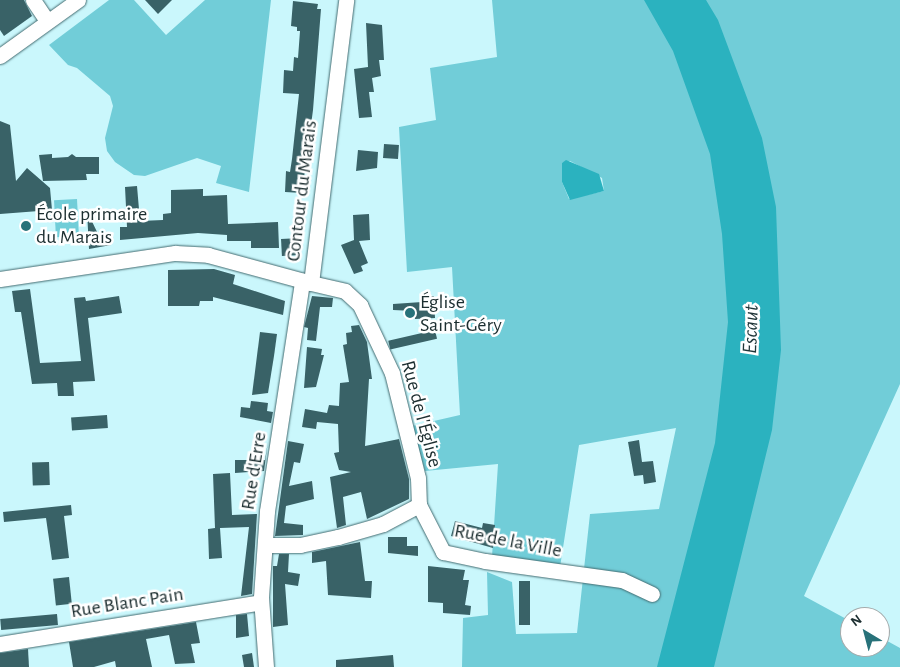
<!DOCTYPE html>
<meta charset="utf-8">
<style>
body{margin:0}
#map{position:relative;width:900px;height:667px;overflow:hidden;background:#caf7fc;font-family:"Alegreya Sans",sans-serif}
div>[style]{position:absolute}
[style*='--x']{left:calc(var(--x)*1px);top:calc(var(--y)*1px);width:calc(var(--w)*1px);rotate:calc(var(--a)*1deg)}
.green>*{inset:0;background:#71cdd8;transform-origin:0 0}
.water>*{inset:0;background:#2bb2bf}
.building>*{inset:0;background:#396267;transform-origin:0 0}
.roads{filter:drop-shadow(0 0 1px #436b70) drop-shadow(0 0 1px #436b70)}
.minor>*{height:15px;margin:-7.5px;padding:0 7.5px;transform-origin:7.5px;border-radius:7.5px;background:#fff}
.dots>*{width:14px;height:14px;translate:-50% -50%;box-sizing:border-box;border:2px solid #fff;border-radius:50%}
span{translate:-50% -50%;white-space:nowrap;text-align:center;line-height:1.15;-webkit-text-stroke:5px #fff;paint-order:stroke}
.street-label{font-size:20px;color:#1c2e30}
.poi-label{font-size:20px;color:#1c2e30}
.left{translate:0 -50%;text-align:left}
.water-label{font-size:21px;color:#1f3538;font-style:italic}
.north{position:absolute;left:840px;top:607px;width:50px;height:50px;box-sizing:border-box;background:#fff;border:1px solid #a4abac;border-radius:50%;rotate:323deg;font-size:14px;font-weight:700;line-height:20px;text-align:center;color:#1c2e30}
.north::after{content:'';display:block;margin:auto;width:18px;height:22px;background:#28727a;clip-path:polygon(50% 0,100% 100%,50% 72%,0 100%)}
</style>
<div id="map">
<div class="green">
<div style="clip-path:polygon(109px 0,134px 0,166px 35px,205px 0,271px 0,249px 192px,216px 183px,221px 166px,197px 158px,145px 176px,134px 175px,115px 162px,107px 151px,105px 138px,113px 106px,110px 96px,77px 68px,68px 65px,49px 45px)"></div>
<div style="clip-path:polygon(evenodd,492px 0,900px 0,900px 384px,804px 596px,850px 621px,850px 647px,880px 647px,880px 637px,900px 648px,900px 667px,462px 667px,463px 618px,488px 615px,487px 572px,512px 582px,516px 634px,577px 633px,590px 514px,659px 509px,676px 428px,579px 445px,560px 567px,492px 557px,498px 464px,425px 471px,412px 426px,460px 415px,452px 267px,407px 272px,399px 127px,436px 120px,430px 68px,497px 57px,492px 0,570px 161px,602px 178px,604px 191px,569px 199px,562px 182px,562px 163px,570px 161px)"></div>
<div style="left:77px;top:199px;width:37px;height:23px;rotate:87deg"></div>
</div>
<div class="water">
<div style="clip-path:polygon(644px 0,706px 0,718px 20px,762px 138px,776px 207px,781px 350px,772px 430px,714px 667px,657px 667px,715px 443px,728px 322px,722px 234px,710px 154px,673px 51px)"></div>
<div style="clip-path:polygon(566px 160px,599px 174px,604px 191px,570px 200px,562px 182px,562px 163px)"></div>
</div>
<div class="building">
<div style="clip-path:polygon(0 0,24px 0,32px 16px,4px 36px,0 30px)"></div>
<div style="clip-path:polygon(145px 0,172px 0,158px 14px)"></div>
<div style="clip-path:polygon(293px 1px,318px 4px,317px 9px,321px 9px,313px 110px,302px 193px,285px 192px,286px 171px,290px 172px,292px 159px,299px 94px,283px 93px,284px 70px,293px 71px,294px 57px,298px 58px,300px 31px,297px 31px,297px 27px,291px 26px)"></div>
<div style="clip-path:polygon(366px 23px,382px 25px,384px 60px,379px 60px,381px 76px,372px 78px,374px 92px,369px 92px,372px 117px,359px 118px,354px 69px,368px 67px)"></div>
<div style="clip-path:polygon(0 121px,10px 125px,16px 181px,27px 168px,50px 188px,52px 210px,0 214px)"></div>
<div style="left:384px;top:144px;width:15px;height:14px;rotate:4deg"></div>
<div style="clip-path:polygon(358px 150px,378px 152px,377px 168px,356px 171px)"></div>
<div style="clip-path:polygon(52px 154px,52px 158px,68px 157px,72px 154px,76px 157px,99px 157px,99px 174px,86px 174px,87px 180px,43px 181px,39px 155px)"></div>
<div style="clip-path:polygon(137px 186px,140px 221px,163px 220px,163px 214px,171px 213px,171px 190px,203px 189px,203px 196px,227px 195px,228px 224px,278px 222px,279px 248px,251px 248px,251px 241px,227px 241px,227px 235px,198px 233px,120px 240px,120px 227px,127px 227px,125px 187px)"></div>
<div style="clip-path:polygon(87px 211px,98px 234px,110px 233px,111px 245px,89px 249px)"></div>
<div style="clip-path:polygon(369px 214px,370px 240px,359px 241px,368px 263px,361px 266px,363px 271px,354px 274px,341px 245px,354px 240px,353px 215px)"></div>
<div style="left:300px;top:238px;width:17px;height:19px;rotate:87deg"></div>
<div style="clip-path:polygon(214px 269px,235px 275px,233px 284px,285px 301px,283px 315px,213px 297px,213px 301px,200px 301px,199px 306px,168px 306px,168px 270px)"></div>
<div style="clip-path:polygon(30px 289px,40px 363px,81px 361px,74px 298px,85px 297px,86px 301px,119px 296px,122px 313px,88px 318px,95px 381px,73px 382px,74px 396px,58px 396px,57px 383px,32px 384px,21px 312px,15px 312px,12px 291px)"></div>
<div style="clip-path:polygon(312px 296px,333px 298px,332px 307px,320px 307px,316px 341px,307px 340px,308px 328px,304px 327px)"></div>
<div style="clip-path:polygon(434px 296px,435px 318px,415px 319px,414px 311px,393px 310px,393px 304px,422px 302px,422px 297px)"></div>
<div style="clip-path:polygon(359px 325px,367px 342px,372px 379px,369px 379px,365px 446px,399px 439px,409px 479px,409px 499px,367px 519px,361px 492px,343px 497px,346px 525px,337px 528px,330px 477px,351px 472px,339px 470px,334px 453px,339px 452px,338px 424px,317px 422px,316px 429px,302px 427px,305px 409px,327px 413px,329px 405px,339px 406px,340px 383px,349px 382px,343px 345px,347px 344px,346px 333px,352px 332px,351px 326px)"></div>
<div style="left:435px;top:330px;width:9px;height:48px;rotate:77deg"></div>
<div style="clip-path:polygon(260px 332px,277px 334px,274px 356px,268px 393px,252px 395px)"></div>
<div style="clip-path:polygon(307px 347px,322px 349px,321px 355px,324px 355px,316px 387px,304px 388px)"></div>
<div style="clip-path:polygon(251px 401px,268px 403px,267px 411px,273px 412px,271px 423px,240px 417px,241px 407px,250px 408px)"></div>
<div style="left:107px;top:415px;width:13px;height:36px;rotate:86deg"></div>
<div style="clip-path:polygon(639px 440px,642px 462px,653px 461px,656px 482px,644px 484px,643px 475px,634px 476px,628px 442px)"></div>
<div style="clip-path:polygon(268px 441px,264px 471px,235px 473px,235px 460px,265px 460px)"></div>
<div style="clip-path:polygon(288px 441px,304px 444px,300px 463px,294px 462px,289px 486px,312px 481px,314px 499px,286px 506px,284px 523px,303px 525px,303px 535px,275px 536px)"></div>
<div style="left:49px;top:462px;width:23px;height:17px;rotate:88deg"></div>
<div style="clip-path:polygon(230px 473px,232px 515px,257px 514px,252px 594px,241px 596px,249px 527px,220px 528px,222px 558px,209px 559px,208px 529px,215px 528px,213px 474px)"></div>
<div style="clip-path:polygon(71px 505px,72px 515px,64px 516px,69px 558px,52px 560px,46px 518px,4px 522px,3px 512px)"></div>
<div style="clip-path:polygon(455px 521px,482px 528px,483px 523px,495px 525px,493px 548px,451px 536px)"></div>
<div style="clip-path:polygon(388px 537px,407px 537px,407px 546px,418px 546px,418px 556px,388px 553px)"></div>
<div style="clip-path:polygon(360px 542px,365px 581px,372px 581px,371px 598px,328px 595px,326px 561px,312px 563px,312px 552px)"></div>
<div style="clip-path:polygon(279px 554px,289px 554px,288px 572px,300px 574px,298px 586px,285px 584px,288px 625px,273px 627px,273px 566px,277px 566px)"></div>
<div style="clip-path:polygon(428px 566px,465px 570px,463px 580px,469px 580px,465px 605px,471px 606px,470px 615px,443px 613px,443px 603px,428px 602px)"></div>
<div style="left:69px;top:577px;width:27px;height:16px;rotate:84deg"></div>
<div style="left:519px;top:581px;width:11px;height:44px"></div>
<div style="left:57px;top:614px;width:11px;height:57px;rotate:85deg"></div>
<div style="clip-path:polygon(247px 614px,249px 636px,236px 638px,236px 615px)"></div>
<div style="clip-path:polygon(196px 622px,200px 643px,191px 644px,195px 663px,175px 664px,169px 635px,146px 639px,152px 667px,116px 667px,115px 661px,94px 667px,73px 667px,69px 642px)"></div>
<div style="clip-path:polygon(28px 649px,29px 667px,0 667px,0 653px)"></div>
<div style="clip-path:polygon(252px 653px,254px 667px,244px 667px,242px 655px)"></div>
<div style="clip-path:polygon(393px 655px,394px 667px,336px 667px,336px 660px)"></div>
</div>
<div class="roads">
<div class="minor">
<div style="--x:33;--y:0;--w:25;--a:56"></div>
<div style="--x:0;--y:56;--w:96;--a:-35.7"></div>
<div style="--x:0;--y:279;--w:177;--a:-8.5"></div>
<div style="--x:175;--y:253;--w:33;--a:3"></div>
<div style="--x:208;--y:255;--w:107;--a:15.2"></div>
<div style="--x:311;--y:283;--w:285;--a:-82.9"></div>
<div style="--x:311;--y:283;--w:35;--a:13"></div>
<div style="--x:345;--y:291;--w:21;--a:43"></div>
<div style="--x:360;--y:305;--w:75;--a:64.8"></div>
<div style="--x:392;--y:373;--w:108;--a:76.1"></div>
<div style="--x:418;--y:478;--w:27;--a:88"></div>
<div style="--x:265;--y:545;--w:35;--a:0"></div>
<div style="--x:300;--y:545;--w:39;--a:-12"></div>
<div style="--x:338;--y:537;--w:47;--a:-16.1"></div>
<div style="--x:383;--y:524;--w:41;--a:-27.8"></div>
<div style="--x:419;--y:505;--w:53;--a:62.9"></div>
<div style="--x:443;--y:552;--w:43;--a:12.1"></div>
<div style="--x:485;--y:561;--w:138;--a:7.9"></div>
<div style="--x:622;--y:580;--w:33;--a:25"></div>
<div style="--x:0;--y:644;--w:264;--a:-9.1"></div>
<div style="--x:266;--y:667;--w:70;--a:-94.1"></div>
<div style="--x:261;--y:597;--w:86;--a:-86"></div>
<div style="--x:267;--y:511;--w:233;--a:-81.3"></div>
</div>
</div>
<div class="dots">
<div style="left:26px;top:226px;background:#28727a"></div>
<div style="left:410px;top:313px;background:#28727a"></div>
</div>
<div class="street-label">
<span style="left:302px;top:191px;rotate:-83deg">Contour du Marais</span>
<span style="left:421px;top:414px;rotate:75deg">Rue de l'Église</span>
<span style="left:254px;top:471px;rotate:-81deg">Rue d'Erre</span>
<span style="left:508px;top:541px;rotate:11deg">Rue de la Ville</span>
<span style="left:127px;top:603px;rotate:-9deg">Rue Blanc Pain</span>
</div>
<div class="poi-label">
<span class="left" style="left:36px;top:226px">École primaire<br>du Marais</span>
<span class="left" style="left:420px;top:314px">Église<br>Saint-Géry</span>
</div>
<div class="water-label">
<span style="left:751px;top:329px;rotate:-88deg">Escaut</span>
</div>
<div class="north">N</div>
</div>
